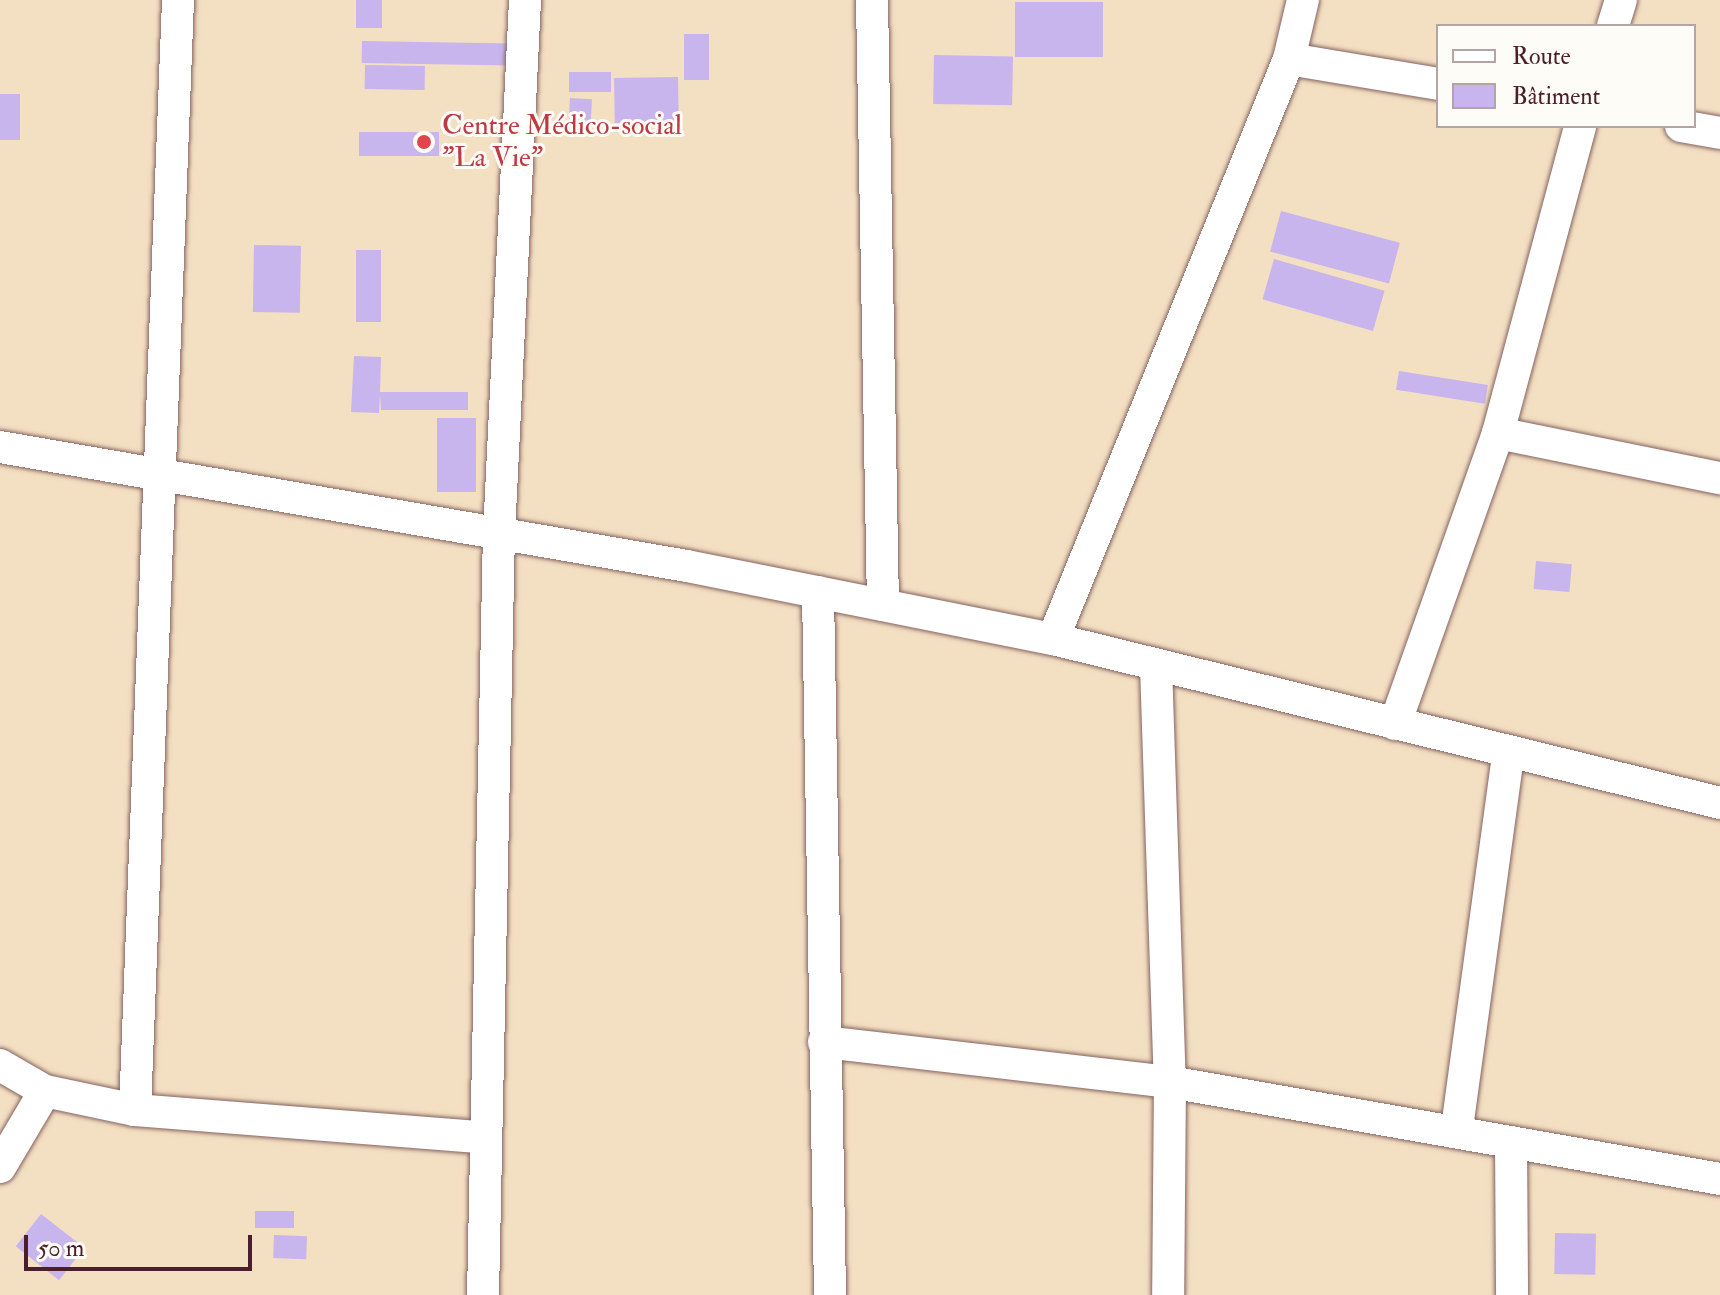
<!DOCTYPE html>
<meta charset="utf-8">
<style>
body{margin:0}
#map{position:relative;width:1720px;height:1295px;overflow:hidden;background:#f3dfc2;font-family:"IM FELL Double Pica",serif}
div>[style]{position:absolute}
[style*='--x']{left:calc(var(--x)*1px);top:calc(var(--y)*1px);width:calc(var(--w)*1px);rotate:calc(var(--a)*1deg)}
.building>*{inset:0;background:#c8b5ed;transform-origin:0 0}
.roads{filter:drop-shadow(0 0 2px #856260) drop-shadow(0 0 2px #856260)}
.street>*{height:32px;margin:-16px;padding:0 16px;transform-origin:16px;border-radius:16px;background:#fff}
.dots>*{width:22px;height:22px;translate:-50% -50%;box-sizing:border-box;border:4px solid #fdfcf7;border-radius:50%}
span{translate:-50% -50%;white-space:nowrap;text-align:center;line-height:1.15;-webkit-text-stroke:6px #fdfcf7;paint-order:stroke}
.health-label{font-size:28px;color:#be3a42}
.left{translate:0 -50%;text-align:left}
.legend{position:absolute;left:1436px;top:24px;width:260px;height:104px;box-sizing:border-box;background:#fdfcf7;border:2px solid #b5a4a5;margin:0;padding:10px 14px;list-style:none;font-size:24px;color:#4a1f2b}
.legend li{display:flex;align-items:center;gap:16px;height:40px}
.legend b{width:40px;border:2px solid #b5a4a5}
.scale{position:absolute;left:24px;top:1235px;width:228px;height:36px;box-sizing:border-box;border:4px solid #4a1f2b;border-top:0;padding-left:10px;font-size:24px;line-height:28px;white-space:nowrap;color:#4a1f2b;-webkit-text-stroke:6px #fdfcf7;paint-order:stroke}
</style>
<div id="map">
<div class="building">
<div style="left:356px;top:0;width:26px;height:28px"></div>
<div style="left:1015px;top:2px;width:88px;height:55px"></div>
<div style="left:684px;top:34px;width:25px;height:46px"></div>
<div style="left:362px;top:41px;width:150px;height:22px;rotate:1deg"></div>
<div style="left:934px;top:55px;width:79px;height:49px;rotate:1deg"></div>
<div style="left:365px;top:65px;width:60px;height:24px;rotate:1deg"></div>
<div style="left:569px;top:72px;width:42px;height:20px"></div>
<div style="left:678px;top:77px;width:45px;height:64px;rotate:89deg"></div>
<div style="left:0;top:94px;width:20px;height:46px"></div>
<div style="left:570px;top:98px;width:22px;height:22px;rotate:3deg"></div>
<div style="left:359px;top:132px;width:80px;height:24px"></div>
<div style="left:1281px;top:211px;width:123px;height:42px;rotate:15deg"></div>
<div style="left:254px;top:245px;width:47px;height:67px;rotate:1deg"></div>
<div style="left:356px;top:250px;width:25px;height:72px"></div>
<div style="left:1274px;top:259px;width:115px;height:42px;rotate:16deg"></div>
<div style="clip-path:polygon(354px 356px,381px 357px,380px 392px,468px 392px,468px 410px,381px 410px,380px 395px,379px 413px,351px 412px)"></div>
<div style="left:1399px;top:371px;width:90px;height:19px;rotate:9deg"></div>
<div style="left:476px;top:418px;width:74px;height:39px;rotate:90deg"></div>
<div style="left:1536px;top:561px;width:36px;height:28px;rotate:5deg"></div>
<div style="left:255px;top:1211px;width:39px;height:17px"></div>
<div style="left:41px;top:1214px;width:55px;height:41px;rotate:38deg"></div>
<div style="left:1555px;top:1233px;width:41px;height:41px;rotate:1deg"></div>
<div style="left:274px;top:1235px;width:33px;height:23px;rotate:2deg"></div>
</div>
<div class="roads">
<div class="street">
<div style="--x:872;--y:0;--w:605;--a:88.96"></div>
<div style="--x:1613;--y:26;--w:27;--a:-73"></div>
<div style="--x:1289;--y:59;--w:151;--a:9.5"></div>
<div style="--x:1681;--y:126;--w:40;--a:10"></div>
<div style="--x:1498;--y:433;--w:227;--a:11.5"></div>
<div style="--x:0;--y:447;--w:697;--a:9.83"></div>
<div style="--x:687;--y:566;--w:373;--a:11.3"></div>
<div style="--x:1053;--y:639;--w:687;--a:13.81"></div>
<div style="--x:818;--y:592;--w:703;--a:89.02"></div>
<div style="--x:1053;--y:639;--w:626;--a:-67.86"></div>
<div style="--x:1289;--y:59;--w:61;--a:-76.7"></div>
<div style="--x:1156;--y:666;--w:416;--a:88.1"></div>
<div style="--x:1170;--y:1082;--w:213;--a:90.5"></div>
<div style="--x:1395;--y:724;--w:309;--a:-70.5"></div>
<div style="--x:1498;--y:433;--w:318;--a:-75"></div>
<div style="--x:824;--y:1042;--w:348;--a:6.6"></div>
<div style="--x:1170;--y:1082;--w:558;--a:10"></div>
<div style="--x:0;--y:1065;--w:52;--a:30"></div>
<div style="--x:45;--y:1091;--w:92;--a:11.9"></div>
<div style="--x:135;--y:1110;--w:347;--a:4.5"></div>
<div style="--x:135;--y:1110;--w:1111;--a:-87.78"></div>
<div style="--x:1457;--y:1128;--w:376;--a:-82.2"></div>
<div style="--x:1511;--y:1142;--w:153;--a:89.6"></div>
<div style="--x:0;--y:1167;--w:88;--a:-59.4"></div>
<div style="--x:483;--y:1295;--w:761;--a:-88.8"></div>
<div style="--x:499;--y:534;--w:535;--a:-87.21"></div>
</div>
</div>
<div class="dots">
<div style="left:424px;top:142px;background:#e0444e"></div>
</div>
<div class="health-label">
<span class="left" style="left:442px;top:142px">Centre Médico-social<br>"La Vie"</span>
</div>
<ul class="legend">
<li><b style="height:10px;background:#fff"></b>Route</li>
<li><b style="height:22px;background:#c8b5ed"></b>Bâtiment</li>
</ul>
<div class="scale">50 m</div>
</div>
